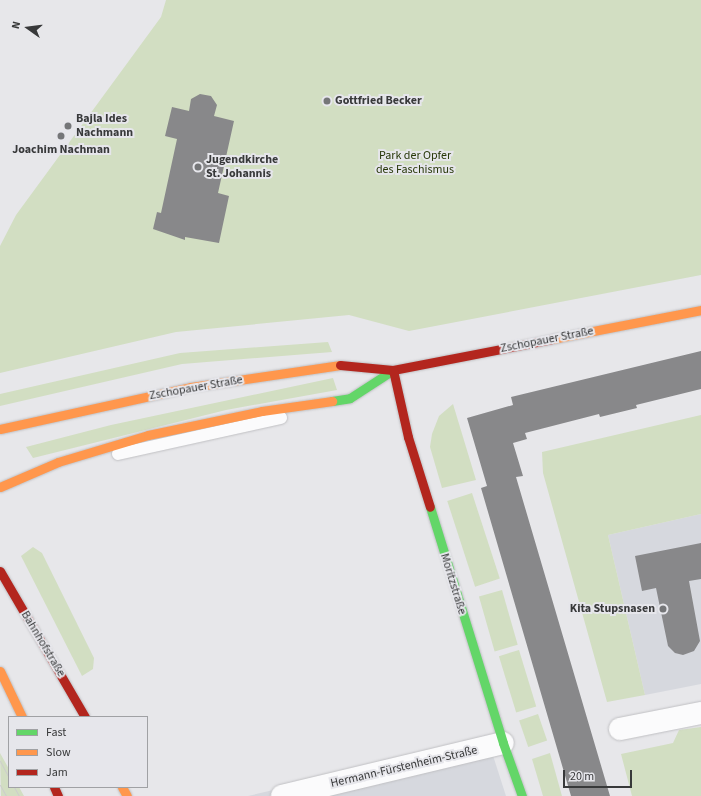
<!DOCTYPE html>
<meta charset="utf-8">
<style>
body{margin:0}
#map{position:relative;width:701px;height:796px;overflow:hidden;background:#e7e7ea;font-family:"Source Sans 3",sans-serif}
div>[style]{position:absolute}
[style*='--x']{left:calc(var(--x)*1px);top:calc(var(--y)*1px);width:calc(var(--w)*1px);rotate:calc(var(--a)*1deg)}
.built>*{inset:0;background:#d6d8de}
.green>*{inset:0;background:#d2dec2;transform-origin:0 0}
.building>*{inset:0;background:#88888a}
.roads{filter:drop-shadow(0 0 1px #c0c0c3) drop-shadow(0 0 1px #c0c0c3)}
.lane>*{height:12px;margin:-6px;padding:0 6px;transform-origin:6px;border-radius:6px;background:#fbfbfc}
.street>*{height:22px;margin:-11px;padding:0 11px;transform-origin:11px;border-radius:11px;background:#fbfbfc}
.fast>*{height:9px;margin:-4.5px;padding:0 4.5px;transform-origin:4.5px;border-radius:4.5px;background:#63d668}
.slow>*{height:9px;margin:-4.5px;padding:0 4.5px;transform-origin:4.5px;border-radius:4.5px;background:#ff974d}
.jam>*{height:9px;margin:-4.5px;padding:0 4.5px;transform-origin:4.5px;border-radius:4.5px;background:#b3261e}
.tram>*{height:1px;margin:-0.5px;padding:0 0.5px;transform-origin:0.5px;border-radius:0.5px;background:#cdcdcd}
.dots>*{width:11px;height:11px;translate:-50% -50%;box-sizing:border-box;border:2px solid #e6e6eb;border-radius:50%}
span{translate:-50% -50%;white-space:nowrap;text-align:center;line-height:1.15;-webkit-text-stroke:4px #e6e6eb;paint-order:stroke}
.poi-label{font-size:12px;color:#38393a;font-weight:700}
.left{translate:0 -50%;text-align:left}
.right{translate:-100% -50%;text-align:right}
.park-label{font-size:12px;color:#283809}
.street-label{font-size:12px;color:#38393a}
.legend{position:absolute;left:8px;top:716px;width:140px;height:72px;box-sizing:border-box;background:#e6e6eb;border:1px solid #a0a1a4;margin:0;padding:5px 7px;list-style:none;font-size:12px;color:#38393a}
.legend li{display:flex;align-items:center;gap:8px;height:20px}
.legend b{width:20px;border:1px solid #a0a1a4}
.north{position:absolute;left:8px;top:8px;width:40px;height:40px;-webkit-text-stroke:3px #e6e6eb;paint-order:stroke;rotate:284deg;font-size:11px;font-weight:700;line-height:16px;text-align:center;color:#38393a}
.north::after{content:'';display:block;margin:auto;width:14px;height:18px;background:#38393a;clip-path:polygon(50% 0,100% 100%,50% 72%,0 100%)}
.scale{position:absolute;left:563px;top:770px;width:69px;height:18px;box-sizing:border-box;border:2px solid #38393a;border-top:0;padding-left:5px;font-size:12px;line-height:14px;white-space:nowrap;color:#38393a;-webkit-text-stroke:3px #e6e6eb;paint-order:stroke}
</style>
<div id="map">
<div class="built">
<div style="clip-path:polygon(701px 514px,701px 684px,645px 695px,608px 535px)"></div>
<div style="clip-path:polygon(488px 740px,506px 796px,248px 796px,470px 744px)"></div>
</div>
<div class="green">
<div style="clip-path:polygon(166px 0,701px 0,701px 275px,409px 331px,349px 315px,176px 332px,0 373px,0 246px,16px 215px,161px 17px)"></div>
<div style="clip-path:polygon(328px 342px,332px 352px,182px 364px,0 406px,0 394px,180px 353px)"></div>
<div style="clip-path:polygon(333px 378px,337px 390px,226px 410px,33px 458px,26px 447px,111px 425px)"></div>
<div style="clip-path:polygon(453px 404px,476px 480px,442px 488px,430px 447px,432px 434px,439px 416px)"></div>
<div style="clip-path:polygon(701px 415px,701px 514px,608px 535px,645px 695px,607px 702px,543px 473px,542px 452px)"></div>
<div style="left:472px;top:493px;width:90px;height:26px;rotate:72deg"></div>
<div style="clip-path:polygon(33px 547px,42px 553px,94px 658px,93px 669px,82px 676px,21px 556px)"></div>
<div style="left:502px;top:590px;width:57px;height:24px;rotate:74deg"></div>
<div style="left:519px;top:650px;width:59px;height:21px;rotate:73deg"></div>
<div style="left:538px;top:714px;width:28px;height:20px;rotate:71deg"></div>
<div style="clip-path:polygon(701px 727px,701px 796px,632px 796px,621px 754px,673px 743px,679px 730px)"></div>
<div style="clip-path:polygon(0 753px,9px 769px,9px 787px,19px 787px,24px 796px,1px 796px)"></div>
<div style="clip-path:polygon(550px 753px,562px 796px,543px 796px,532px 759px)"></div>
</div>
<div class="building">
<div style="clip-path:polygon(200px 94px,211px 96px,217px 105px,214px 116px,234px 121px,218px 193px,229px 196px,219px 243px,185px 237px,185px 240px,153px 229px,157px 212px,161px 213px,177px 139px,165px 136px,172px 107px,189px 111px,191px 99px)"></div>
<div style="clip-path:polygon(701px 351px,701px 389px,636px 405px,637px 408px,600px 417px,599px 414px,525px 433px,527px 439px,513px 443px,523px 476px,516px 477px,610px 796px,571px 796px,481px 488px,487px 486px,467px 418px,513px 405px,511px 397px)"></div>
<div style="clip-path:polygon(701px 543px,701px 579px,689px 581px,700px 641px,694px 651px,683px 655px,675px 653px,668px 646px,656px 588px,642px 591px,635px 556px)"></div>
</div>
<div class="roads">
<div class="lane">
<div style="--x:118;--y:454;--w:167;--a:-12.5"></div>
</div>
<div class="street">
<div style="--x:620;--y:729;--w:83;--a:-11.2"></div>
<div style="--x:282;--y:796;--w:227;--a:-13.5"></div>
</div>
<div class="fast">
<div style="--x:332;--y:401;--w:18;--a:-9"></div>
<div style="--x:350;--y:398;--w:51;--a:-33.1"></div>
<div style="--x:430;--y:507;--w:247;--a:72.8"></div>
<div style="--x:503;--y:743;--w:56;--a:70.3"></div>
</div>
<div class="slow">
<div style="--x:552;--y:339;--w:152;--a:-11"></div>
<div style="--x:0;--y:429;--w:196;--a:-12.4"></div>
<div style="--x:191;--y:387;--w:151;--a:-8.4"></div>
<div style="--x:0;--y:487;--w:63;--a:-23.3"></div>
<div style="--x:58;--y:462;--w:94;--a:-16.7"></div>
<div style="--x:148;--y:435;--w:116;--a:-11.9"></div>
<div style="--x:262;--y:411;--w:71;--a:-8.1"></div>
<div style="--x:0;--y:671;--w:51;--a:64.4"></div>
<div style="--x:122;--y:787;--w:10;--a:61"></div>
</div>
<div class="jam">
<div style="--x:340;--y:365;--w:53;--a:5.4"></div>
<div style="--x:393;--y:370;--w:162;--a:-11"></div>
<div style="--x:393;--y:370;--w:69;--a:77.4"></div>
<div style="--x:408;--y:437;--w:73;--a:72.6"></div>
<div style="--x:0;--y:571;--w:169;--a:59.8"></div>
<div style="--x:54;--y:787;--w:10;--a:66"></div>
</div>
</div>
<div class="tram">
<div style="--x:0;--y:761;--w:19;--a:62"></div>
<div style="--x:0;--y:785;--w:13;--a:61"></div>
<div style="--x:14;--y:787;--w:10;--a:61"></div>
</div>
<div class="dots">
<div style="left:327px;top:101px;background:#757678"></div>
<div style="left:68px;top:126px;background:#757678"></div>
<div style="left:61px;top:136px;background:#757678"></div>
<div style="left:198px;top:167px;background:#757678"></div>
<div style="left:663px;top:609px;background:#757678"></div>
</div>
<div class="poi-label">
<span class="left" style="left:335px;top:101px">Gottfried Becker</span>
<span class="left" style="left:76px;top:126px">Bajla Ides<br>Nachmann</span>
<span style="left:61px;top:150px">Joachim Nachman</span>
<span class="left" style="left:206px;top:167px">Jugendkirche<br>St. Johannis</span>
<span class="right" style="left:655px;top:609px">Kita Stupsnasen</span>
</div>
<div class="park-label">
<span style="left:415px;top:163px">Park der Opfer<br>des Faschismus</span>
</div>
<div class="street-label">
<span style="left:547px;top:340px;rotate:-11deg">Zschopauer Straße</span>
<span style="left:196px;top:388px;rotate:-10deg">Zschopauer Straße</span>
<span style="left:453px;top:584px;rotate:73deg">Moritzstraße</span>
<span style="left:43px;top:644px;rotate:59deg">Bahnhofstraße</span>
<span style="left:404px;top:767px;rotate:-13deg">Hermann-Fürstenheim-Straße</span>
</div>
<ul class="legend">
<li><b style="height:5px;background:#63d668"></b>Fast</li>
<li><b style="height:5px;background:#ff974d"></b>Slow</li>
<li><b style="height:5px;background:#b3261e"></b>Jam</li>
</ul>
<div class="north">N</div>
<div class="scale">20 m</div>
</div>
